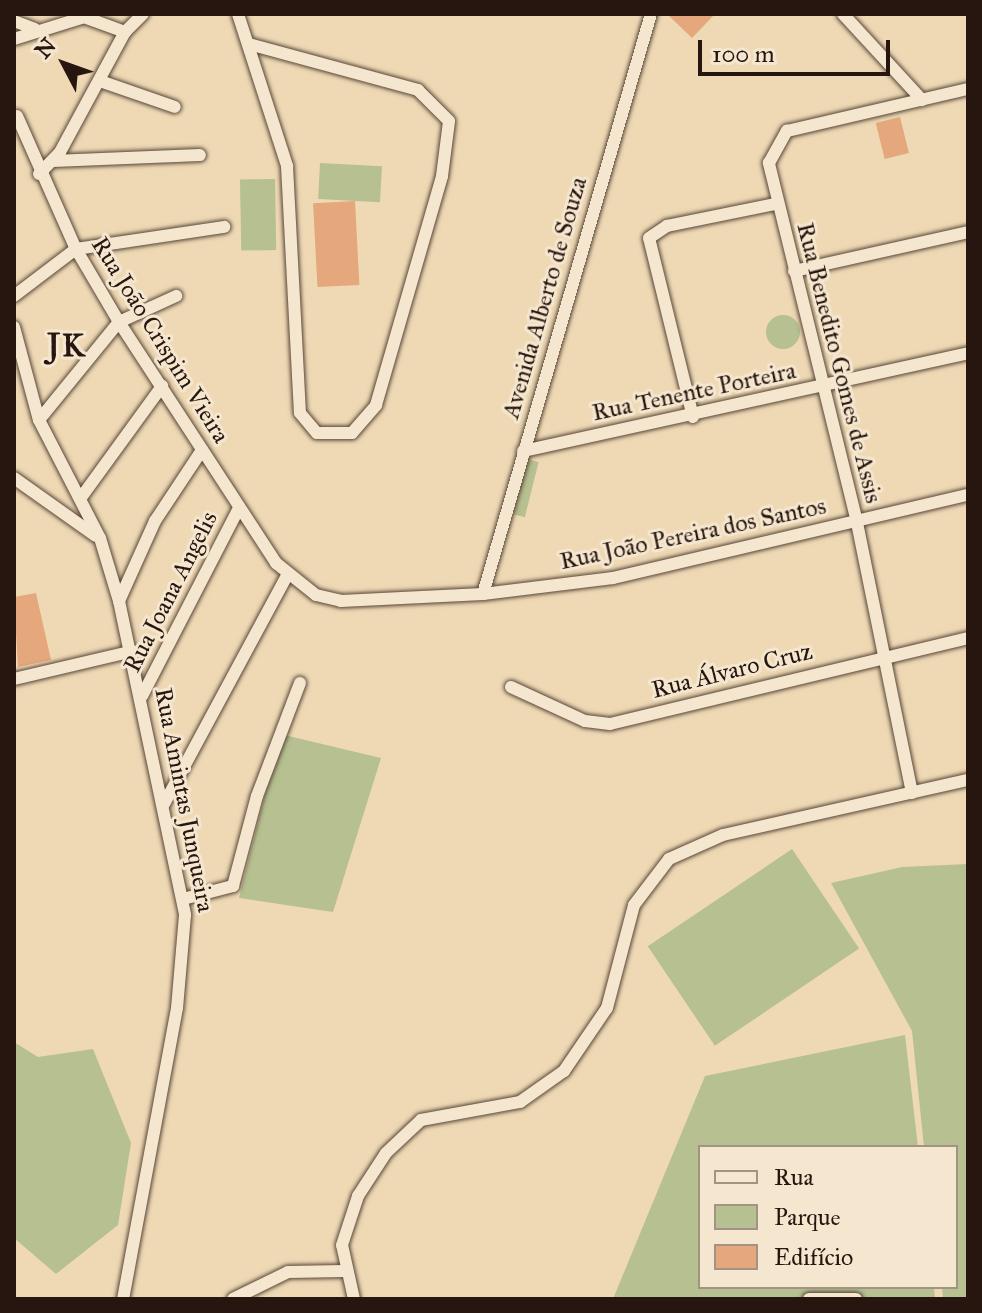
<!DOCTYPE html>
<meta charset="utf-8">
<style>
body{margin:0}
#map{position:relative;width:982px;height:1313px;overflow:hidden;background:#efd9b5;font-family:"IM FELL Great Primer",serif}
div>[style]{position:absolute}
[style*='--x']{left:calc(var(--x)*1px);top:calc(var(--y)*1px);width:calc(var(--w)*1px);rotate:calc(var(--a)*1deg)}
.green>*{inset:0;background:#b6c090;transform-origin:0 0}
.round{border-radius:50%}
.building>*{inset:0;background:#e5a77c;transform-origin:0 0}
.roads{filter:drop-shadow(0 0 2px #584738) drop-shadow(0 0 2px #584738)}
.street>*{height:12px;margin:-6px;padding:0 6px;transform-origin:6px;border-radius:6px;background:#f5e6cf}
span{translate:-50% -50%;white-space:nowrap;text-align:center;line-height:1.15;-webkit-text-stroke:6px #f5e6cf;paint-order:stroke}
.street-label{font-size:24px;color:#26160f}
.district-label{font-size:32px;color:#26160f;font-weight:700;letter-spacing:2px}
.frame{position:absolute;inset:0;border:16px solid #26160f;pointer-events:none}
.legend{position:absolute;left:698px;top:1145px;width:260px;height:144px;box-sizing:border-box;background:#f5e6cf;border:2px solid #a29382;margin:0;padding:10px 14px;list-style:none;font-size:24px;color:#26160f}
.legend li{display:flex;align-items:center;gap:16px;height:40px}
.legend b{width:40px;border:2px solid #a29382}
.north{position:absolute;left:24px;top:24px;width:80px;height:80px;-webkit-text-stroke:6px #f5e6cf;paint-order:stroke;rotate:311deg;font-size:22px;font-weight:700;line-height:32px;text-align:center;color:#26160f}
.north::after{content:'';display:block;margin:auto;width:28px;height:36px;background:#26160f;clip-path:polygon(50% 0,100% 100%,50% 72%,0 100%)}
.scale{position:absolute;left:698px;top:40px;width:192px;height:36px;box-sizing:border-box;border:4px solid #26160f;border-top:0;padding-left:10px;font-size:24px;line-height:28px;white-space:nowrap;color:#26160f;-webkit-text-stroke:6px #f5e6cf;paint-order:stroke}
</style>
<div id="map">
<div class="green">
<div style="left:320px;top:163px;width:62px;height:36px;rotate:3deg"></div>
<div style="left:275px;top:179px;width:71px;height:35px;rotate:89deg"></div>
<div class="round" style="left:766px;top:315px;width:34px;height:34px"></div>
<div style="left:527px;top:459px;width:12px;height:57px;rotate:14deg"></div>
<div style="clip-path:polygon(280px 734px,381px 758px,333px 912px,239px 898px)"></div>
<div style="left:792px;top:849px;width:120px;height:174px;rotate:56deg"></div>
<div style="clip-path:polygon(968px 864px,968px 1299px,943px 1299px,942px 1287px,956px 1287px,956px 1147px,924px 1147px,912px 1031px,831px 883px,902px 867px)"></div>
<div style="clip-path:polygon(905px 1035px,918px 1147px,700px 1147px,700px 1287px,934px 1287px,935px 1299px,613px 1299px,705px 1076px)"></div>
<div style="clip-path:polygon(14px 1042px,38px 1057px,93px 1049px,131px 1143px,118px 1225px,56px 1274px,14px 1238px)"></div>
</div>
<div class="building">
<div style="clip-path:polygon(715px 14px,692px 38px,668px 15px,669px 14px)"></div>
<div style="left:900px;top:117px;width:37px;height:25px;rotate:76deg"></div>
<div style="left:355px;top:201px;width:84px;height:42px;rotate:87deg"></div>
<div style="clip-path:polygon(36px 593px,51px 660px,18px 667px,14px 597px)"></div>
</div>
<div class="roads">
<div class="street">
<div style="--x:238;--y:14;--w:160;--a:72.1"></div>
<div style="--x:287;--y:166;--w:247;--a:87"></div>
<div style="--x:300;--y:413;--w:26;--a:50"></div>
<div style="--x:317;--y:433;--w:35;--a:0"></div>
<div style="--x:352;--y:433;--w:37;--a:-49"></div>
<div style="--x:376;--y:405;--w:238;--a:-73.9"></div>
<div style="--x:442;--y:176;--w:55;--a:-82.7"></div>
<div style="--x:449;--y:121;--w:44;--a:-135"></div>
<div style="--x:418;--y:90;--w:175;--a:-164.8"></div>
<div style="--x:843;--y:14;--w:117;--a:47.4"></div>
<div style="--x:14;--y:21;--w:22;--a:21"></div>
<div style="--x:14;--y:39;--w:73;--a:-17.4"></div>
<div style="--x:84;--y:17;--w:44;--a:20.1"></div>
<div style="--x:125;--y:32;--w:25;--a:-45"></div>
<div style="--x:100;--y:81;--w:79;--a:19.1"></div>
<div style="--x:17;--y:116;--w:145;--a:66.1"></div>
<div style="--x:76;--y:249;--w:85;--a:59.5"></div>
<div style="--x:119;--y:322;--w:288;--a:56.9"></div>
<div style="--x:276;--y:563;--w:51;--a:38.7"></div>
<div style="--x:316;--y:595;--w:26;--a:13"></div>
<div style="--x:341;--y:601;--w:142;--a:-2.8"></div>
<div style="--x:483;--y:594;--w:131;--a:-7"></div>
<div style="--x:613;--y:578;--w:365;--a:-13.2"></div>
<div style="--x:53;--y:161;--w:147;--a:-2.3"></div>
<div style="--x:39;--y:174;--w:30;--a:-46"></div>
<div style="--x:60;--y:152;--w:136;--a:-61.6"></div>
<div style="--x:794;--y:271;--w:178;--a:-12.6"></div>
<div style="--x:14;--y:296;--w:78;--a:-37.2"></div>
<div style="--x:76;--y:249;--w:150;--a:-8.5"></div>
<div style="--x:14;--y:327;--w:96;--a:75"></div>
<div style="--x:39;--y:420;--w:133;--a:62.7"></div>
<div style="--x:100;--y:538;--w:66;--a:73.2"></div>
<div style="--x:119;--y:601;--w:321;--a:78.1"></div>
<div style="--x:185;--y:915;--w:93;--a:94.9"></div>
<div style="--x:177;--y:1008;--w:296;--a:100.5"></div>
<div style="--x:693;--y:417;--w:184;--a:-103.8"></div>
<div style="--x:649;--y:238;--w:22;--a:-34"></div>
<div style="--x:667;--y:226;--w:110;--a:-11.5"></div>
<div style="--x:39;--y:420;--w:127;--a:-50.8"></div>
<div style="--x:119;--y:322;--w:63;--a:-24.5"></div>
<div style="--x:523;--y:451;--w:456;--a:-12.4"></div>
<div style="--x:14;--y:478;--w:100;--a:35.3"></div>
<div style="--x:80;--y:499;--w:140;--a:-54"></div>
<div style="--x:483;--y:594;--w:604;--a:-73.85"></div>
<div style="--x:119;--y:601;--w:88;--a:-65.8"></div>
<div style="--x:155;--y:521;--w:85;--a:-56.5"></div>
<div style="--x:14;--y:679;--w:122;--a:-13.2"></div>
<div style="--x:511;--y:687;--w:81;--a:24.7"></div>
<div style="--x:585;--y:721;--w:25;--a:7"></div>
<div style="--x:610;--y:724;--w:368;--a:-13.5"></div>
<div style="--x:142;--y:696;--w:212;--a:-62.7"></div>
<div style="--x:912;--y:793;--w:277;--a:-101.5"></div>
<div style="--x:857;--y:522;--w:370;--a:-103.8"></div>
<div style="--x:769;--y:163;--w:37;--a:-61"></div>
<div style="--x:787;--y:131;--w:186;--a:-13.1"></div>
<div style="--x:164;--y:804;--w:258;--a:-61.7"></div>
<div style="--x:183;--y:899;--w:52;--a:-14.6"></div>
<div style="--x:233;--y:886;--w:93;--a:-75.1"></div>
<div style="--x:257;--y:796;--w:121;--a:-69.2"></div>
<div style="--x:233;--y:1299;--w:61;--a:-26.1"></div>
<div style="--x:288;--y:1272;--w:56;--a:-1"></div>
<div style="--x:354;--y:1299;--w:55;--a:-102.5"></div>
<div style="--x:342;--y:1245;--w:52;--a:-71.9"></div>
<div style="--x:358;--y:1196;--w:51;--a:-56.9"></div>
<div style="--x:386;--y:1153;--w:48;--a:-43.3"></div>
<div style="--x:421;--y:1120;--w:101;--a:-10.3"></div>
<div style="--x:520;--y:1102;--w:54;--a:-35.2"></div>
<div style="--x:564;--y:1071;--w:76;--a:-55.7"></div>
<div style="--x:607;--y:1008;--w:106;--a:-75.3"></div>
<div style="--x:634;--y:905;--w:58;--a:-52.7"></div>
<div style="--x:669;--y:859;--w:59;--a:-24"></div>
<div style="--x:723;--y:835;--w:251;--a:-12.7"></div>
<div style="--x:809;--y:1299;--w:47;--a:0"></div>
</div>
</div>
<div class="street-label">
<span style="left:545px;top:298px;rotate:-74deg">Avenida Alberto de Souza</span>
<span style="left:160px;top:340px;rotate:58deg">Rua João Crispim Vieira</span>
<span style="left:839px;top:363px;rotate:76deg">Rua Benedito Gomes de Assis</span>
<span style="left:694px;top:392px;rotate:-12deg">Rua Tenente Porteira</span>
<span style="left:693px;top:534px;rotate:-12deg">Rua João Pereira dos Santos</span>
<span style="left:171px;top:592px;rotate:-63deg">Rua Joana Angelis</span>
<span style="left:732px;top:671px;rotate:-14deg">Rua Álvaro Cruz</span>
<span style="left:184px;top:800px;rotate:79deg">Rua Amintas Junqueira</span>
</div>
<div class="district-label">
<span style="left:67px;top:346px">JK</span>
</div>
<div class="frame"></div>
<ul class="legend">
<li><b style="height:10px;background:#f5e6cf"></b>Rua</li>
<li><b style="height:22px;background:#b6c090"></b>Parque</li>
<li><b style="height:22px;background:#e5a77c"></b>Edifício</li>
</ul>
<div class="north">N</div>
<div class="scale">100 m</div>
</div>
